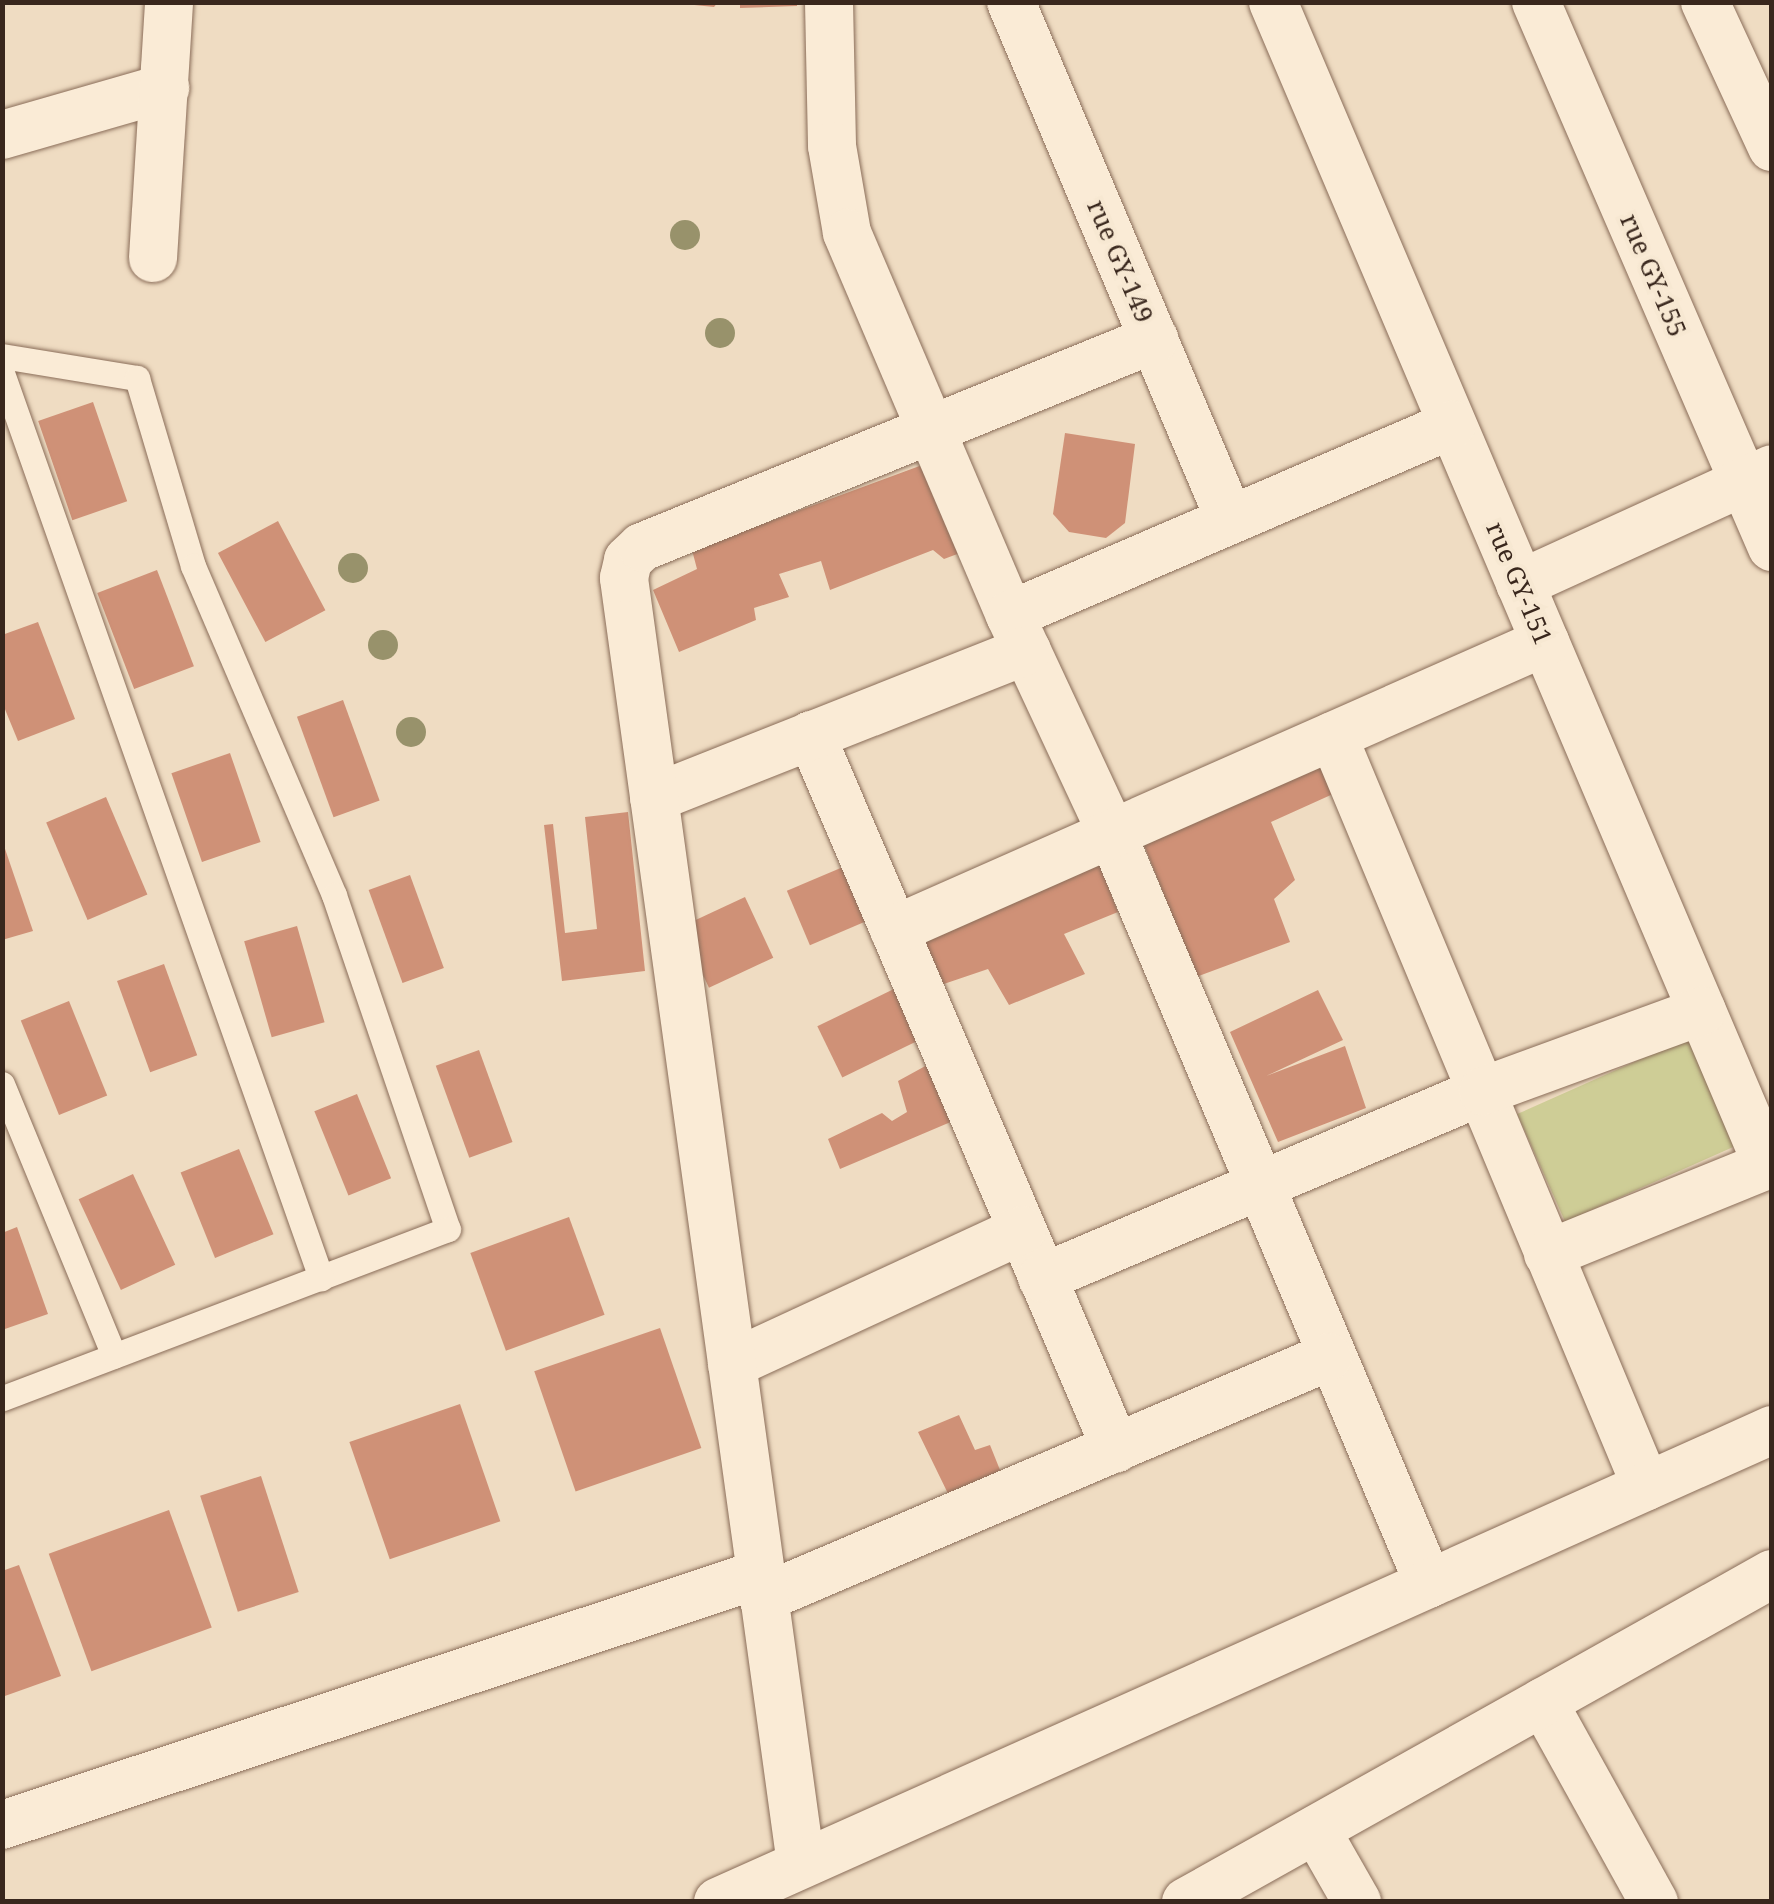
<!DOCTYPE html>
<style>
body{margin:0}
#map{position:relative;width:1774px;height:1904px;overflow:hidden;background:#efdcc2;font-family:"Noto Serif",serif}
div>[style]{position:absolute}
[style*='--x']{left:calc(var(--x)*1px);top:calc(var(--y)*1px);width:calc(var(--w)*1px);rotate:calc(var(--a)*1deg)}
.green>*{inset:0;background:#cecd96;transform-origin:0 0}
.building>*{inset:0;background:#cf9177;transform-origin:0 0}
.roads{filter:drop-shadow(0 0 2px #8a6d59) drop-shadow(0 0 2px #8a6d59)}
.lane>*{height:25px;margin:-12.5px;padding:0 12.5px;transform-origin:12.5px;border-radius:12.5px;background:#faebd6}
.street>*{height:48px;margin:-24px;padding:0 24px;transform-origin:24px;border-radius:24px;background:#faebd6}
.trees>*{width:30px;height:30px;margin:-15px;border-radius:50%;background:#98926b}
span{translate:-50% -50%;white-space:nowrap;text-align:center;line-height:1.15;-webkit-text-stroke:8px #f7e8d2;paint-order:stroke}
.street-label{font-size:25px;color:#39271d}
.frame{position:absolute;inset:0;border:5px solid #39271d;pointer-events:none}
</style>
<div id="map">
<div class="green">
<div style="left:1688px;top:1038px;width:118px;height:187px;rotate:66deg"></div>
</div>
<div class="building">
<div style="clip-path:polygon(665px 2px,718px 2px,714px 7px)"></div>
<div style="clip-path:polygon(740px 2px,797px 2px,797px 6px,740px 8px)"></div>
<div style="left:93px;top:402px;width:105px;height:58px;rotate:71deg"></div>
<div style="clip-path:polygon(1065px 433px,1135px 444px,1125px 523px,1106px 538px,1069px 532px,1053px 514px)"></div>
<div style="clip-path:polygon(925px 464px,960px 553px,944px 559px,933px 550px,830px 590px,821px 561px,779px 574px,789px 597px,754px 608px,756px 620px,679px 652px,653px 590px,697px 569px,692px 550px)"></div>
<div style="left:278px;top:521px;width:101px;height:68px;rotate:62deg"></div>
<div style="left:157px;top:570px;width:103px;height:64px;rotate:69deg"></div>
<div style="clip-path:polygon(38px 622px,75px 719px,18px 741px,2px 702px,2px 635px)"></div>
<div style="left:343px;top:700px;width:107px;height:49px;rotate:70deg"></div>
<div style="left:230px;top:753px;width:94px;height:62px;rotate:71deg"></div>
<div style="clip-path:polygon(1319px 761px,1333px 794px,1271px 822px,1295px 880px,1274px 899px,1290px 942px,1196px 977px,1141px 837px)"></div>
<div style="left:106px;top:797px;width:106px;height:65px;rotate:67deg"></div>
<div style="clip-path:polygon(628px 812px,645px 971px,562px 981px,544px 825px,553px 824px,565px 933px,597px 929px,585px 817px)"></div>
<div style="clip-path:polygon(2px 840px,33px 931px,2px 940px)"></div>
<div style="clip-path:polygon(1096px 855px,1118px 912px,1064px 934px,1085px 974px,1009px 1005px,988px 969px,932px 988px,916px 943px)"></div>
<div style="left:843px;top:867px;width:59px;height:61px;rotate:67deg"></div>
<div style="left:410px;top:875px;width:99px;height:44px;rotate:70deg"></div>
<div style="left:745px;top:897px;width:67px;height:71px;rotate:65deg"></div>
<div style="left:297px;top:926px;width:100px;height:55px;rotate:74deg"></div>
<div style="left:164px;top:964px;width:97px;height:50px;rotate:70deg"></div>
<div style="left:900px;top:986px;width:57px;height:92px;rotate:64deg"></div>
<div style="clip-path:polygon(1318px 990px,1343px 1040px,1266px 1076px,1345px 1046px,1366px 1108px,1278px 1142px,1230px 1032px)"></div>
<div style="left:69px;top:1001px;width:102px;height:52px;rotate:68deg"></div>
<div style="left:479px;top:1050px;width:98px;height:46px;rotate:70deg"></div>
<div style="clip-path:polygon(929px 1064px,953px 1121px,840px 1169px,828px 1139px,882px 1113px,892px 1121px,907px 1112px,898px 1081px)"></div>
<div style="left:357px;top:1094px;width:91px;height:46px;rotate:68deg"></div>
<div style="left:239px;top:1149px;width:92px;height:63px;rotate:68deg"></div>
<div style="left:133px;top:1174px;width:100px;height:60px;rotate:65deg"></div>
<div style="left:569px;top:1217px;width:104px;height:105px;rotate:70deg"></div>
<div style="clip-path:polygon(17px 1227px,48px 1314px,2px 1330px,2px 1233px)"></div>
<div style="left:660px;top:1328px;width:127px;height:133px;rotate:71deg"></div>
<div style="left:460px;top:1404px;width:124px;height:117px;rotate:71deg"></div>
<div style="clip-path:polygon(959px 1415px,975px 1450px,990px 1445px,1006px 1485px,956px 1510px,918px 1432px)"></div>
<div style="left:261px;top:1476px;width:122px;height:64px;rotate:72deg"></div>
<div style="left:169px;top:1510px;width:125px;height:128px;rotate:70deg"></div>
<div style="clip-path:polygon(19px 1565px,61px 1676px,2px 1697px,2px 1571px)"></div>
</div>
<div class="roads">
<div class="lane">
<div style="--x:2;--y:356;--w:137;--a:9.3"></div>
<div style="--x:137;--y:378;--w:196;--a:73.4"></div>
<div style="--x:193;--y:566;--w:358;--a:66.8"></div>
<div style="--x:334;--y:895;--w:353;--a:71.2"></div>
<div style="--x:448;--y:1229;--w:477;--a:159.2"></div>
<div style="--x:2;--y:373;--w:960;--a:70.58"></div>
<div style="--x:2;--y:1084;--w:294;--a:67.6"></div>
</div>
<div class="street">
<div style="--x:829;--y:2;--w:144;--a:88.8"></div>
<div style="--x:832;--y:146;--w:88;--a:80.2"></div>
<div style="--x:847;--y:233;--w:415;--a:66.9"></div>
<div style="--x:1010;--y:615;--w:242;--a:65"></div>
<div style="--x:1112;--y:834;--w:814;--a:67.09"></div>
<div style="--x:1011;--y:2;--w:562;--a:67.08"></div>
<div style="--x:1273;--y:2;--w:1263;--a:66.97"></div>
<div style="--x:1536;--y:2;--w:594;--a:66.59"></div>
<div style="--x:1705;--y:2;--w:160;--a:65.2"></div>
<div style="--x:2;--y:135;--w:170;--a:-16.1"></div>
<div style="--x:153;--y:258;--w:256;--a:-86.4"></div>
<div style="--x:1520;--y:584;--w:277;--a:-24.5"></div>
<div style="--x:1010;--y:615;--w:481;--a:-23.3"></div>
<div style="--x:811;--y:735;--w:776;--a:66.87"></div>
<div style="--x:1333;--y:736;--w:813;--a:67.35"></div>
<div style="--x:654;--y:798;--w:401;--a:-21.6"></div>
<div style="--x:894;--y:930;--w:712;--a:-23.86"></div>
<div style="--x:1548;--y:1254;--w:242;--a:-22.1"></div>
<div style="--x:1042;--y:1278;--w:479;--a:-23"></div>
<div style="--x:1483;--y:1091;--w:233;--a:-20.1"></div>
<div style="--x:732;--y:1364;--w:319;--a:-24.8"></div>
<div style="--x:763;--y:1598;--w:614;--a:-23.1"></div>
<div style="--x:1543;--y:1702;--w:229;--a:61"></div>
<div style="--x:2;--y:1825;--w:798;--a:-18.32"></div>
<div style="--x:1316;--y:1830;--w:83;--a:60.3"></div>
<div style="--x:801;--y:1864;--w:1298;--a:-97.84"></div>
<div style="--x:624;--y:578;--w:18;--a:-77"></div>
<div style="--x:628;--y:560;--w:19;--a:-43"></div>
<div style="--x:642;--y:547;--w:553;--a:-22.11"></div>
<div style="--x:718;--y:1902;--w:1155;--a:-24.12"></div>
<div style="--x:1186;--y:1902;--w:672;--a:-29.24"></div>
</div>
</div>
<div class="trees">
<div style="left:685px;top:235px"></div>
<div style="left:720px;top:333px"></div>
<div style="left:353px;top:568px"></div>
<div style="left:383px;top:645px"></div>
<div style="left:411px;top:732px"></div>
</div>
<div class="street-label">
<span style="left:1121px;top:261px;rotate:67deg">rue GY-149</span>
<span style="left:1654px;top:275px;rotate:67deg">rue GY-155</span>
<span style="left:1520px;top:583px;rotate:67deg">rue GY-151</span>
</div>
<div class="frame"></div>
</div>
